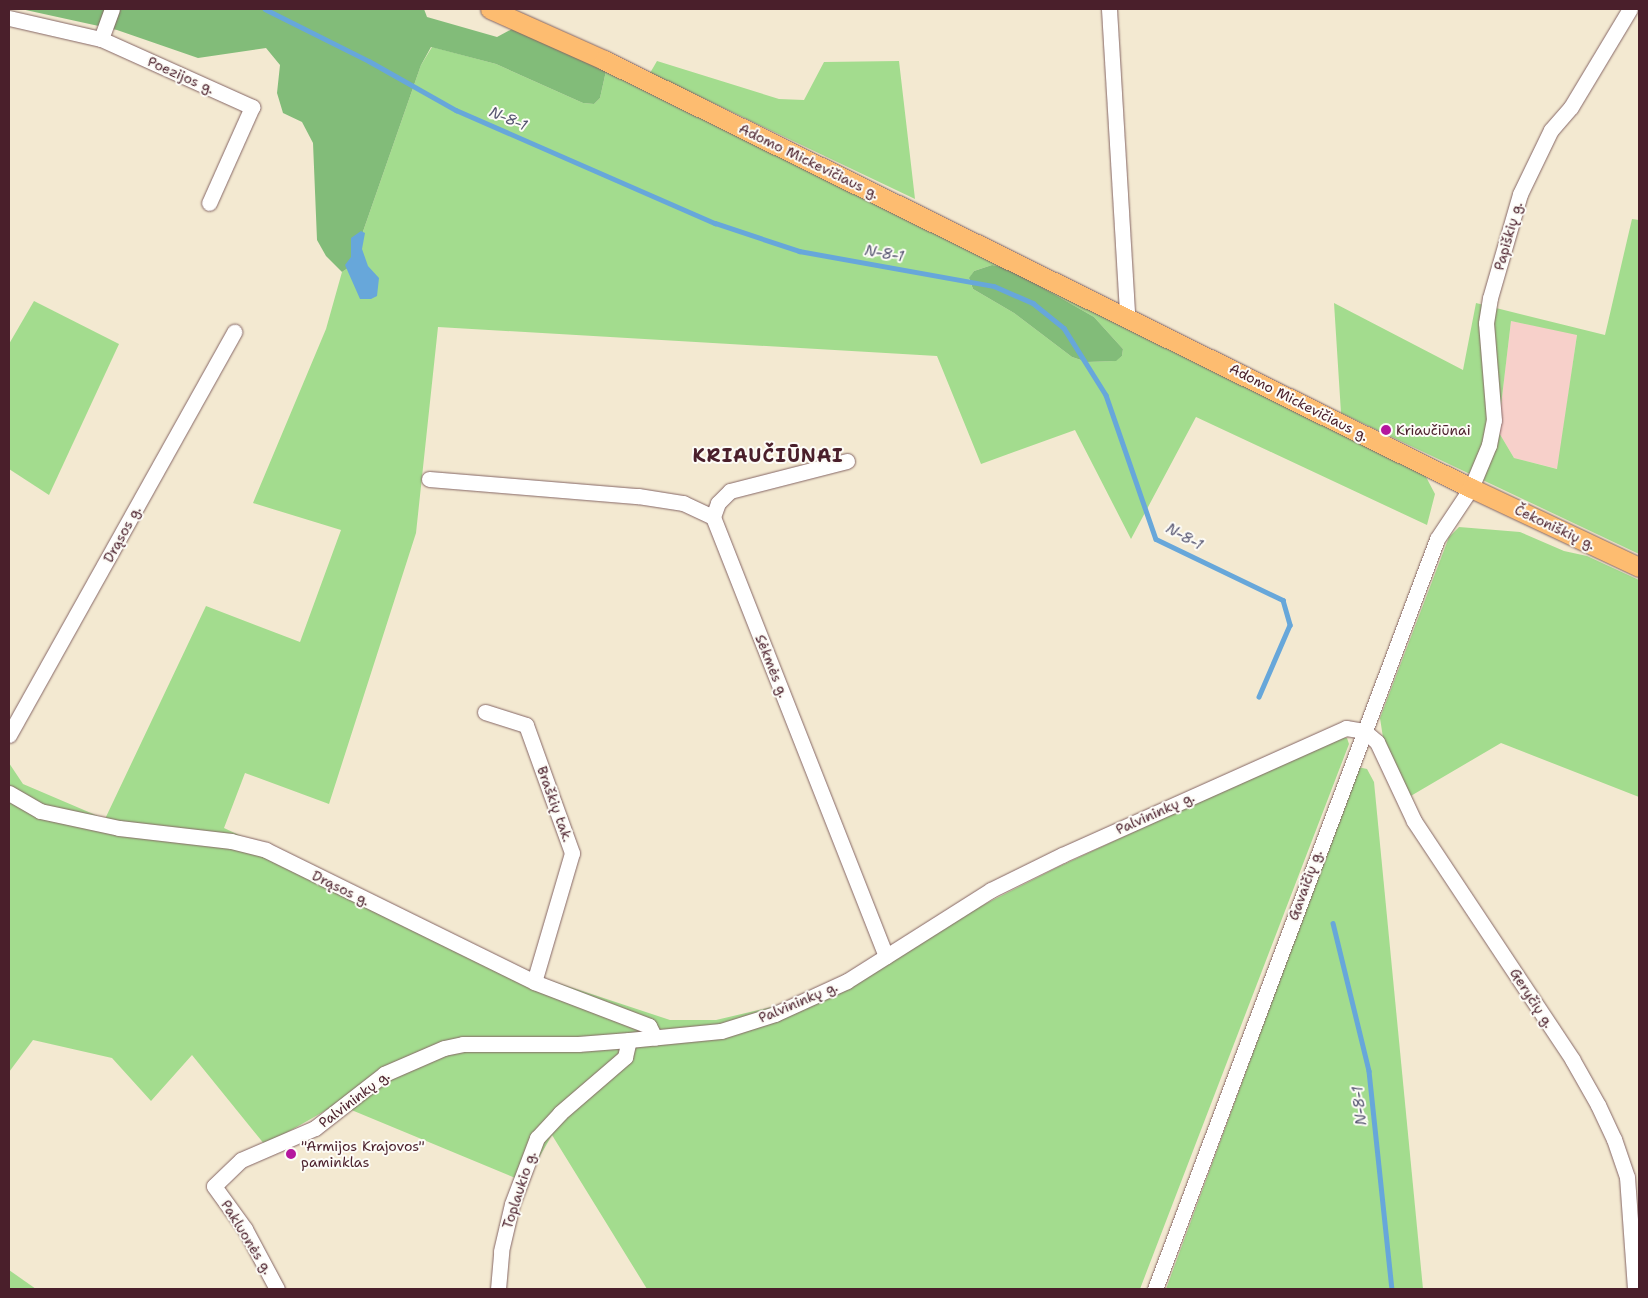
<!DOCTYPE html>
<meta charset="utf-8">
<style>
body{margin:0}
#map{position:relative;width:1648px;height:1298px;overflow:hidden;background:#f3e9d1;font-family:"Shantell Sans",sans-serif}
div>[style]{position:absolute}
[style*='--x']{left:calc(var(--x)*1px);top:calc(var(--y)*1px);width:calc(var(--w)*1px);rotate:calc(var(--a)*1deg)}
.built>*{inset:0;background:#f7d0ca}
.green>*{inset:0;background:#a3dc8e}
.forest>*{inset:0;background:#82bc79}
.water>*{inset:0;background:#67a7da}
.stream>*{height:4.5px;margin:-2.25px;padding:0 2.25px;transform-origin:2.25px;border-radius:2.25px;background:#67a7da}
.roads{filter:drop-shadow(0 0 1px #856665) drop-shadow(0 0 1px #856665)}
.minor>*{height:15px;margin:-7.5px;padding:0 7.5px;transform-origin:7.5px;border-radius:7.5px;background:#fff}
.major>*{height:19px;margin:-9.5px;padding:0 9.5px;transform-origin:9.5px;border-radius:9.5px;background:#fdbc70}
.dots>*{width:14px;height:14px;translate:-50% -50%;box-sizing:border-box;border:2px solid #fdfcf7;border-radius:50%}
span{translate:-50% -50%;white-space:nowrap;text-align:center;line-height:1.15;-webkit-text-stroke:4px #fdfcf7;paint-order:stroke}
.street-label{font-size:14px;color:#4a1f2b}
.poi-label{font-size:14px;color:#4a1f2b}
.left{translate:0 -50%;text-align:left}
.water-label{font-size:15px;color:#565571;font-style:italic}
.district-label{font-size:19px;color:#4a1f2b;font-weight:700;letter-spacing:1px}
.frame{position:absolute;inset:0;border:10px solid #4a1f2b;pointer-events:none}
</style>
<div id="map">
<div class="built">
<div style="clip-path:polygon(1511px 321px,1577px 334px,1558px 469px,1514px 458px,1498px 431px)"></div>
</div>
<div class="green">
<div style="clip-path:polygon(evenodd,432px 47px,496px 64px,583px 103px,594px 104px,600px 98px,606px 71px,1076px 297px,1425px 475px,1435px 494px,1427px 525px,1196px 417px,1131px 539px,1075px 430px,981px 464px,937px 356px,438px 327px,416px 533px,329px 804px,245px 773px,224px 828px,546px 979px,670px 1020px,716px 1020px,784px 1004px,789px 1014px,880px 967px,975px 909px,1058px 867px,1338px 737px,1347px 738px,1349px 744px,1140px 1289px,647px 1289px,552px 1135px,525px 1182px,337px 1104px,265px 1145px,192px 1055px,151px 1101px,112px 1058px,33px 1040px,9px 1072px,9px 763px,23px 784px,105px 819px,206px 606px,300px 642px,341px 530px,253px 503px,326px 329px,342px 272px,351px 266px,421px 65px,432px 47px,992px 265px,1010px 269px,1094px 317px,1123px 349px,1122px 356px,1115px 361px,1087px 362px,1072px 357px,1014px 313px,973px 289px,969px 279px,974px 271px,992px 265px)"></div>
<div style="clip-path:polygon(657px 61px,779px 99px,804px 100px,824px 62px,899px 61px,915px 199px,650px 73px)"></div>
<div style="clip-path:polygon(evenodd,1632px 219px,1639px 220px,1639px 554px,1341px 413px,1334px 303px,1463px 370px,1476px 303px,1605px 335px,1632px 219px,1511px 321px,1577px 335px,1557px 469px,1514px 458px,1498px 431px,1511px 321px)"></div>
<div style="clip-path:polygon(34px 301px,119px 344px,49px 495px,9px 469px,9px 344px)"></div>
<div style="clip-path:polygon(1459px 527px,1520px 532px,1564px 551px,1587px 556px,1639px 580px,1639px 797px,1501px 743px,1409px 797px,1384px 744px,1380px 718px,1449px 537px)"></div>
<div style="clip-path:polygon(1358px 767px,1367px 769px,1374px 782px,1423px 1289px,1166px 1289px)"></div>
<div style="clip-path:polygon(9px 1270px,36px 1289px,9px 1289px)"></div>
</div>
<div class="forest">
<div style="clip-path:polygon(21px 9px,424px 9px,427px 17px,497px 37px,512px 29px,606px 71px,600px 98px,594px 104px,583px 103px,496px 64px,431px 47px,421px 65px,351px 266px,342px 272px,326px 256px,317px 240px,313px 143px,302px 122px,283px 113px,277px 93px,280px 65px,266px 48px,198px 58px,117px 30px)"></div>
<div style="clip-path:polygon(992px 265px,1010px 269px,1094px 317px,1123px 349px,1122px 356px,1116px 361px,1087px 362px,1072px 357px,1014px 313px,973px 289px,969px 278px,974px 271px)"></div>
</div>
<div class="water">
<div style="clip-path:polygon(361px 231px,365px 233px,362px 249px,368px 266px,379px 278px,377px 296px,371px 299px,360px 299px,345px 265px,351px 257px,351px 238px)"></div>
</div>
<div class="stream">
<div style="--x:265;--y:9;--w:116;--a:26.6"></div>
<div style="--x:369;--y:61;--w:100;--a:29.4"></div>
<div style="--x:456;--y:110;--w:283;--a:23.6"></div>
<div style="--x:715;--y:223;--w:89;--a:18.4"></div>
<div style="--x:799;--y:251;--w:198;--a:10.2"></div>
<div style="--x:994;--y:286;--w:43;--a:23.6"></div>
<div style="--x:1033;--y:303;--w:40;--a:39"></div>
<div style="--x:1064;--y:328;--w:79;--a:57.9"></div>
<div style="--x:1106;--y:395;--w:152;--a:70.9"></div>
<div style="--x:1156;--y:539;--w:141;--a:25.7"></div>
<div style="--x:1283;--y:600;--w:26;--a:74"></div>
<div style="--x:1290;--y:625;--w:78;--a:113.3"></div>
<div style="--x:1333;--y:923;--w:152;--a:76.3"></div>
<div style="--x:1369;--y:1071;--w:219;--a:84"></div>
</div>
<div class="roads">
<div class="minor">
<div style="--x:1109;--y:9;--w:308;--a:86.6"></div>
<div style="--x:9;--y:18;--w:94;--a:12.9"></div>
<div style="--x:101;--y:39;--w:166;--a:24.2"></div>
<div style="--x:252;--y:107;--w:105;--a:114.1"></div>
<div style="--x:101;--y:39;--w:32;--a:-70"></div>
<div style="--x:847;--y:461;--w:121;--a:165.6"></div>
<div style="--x:730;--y:491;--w:17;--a:135"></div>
<div style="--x:718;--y:503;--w:15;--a:110"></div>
<div style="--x:713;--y:517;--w:472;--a:68.5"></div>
<div style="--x:429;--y:479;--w:210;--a:4.7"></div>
<div style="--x:638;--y:496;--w:46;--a:8.8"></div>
<div style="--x:683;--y:503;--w:33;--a:25"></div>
<div style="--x:485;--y:712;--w:43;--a:17.6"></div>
<div style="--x:526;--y:725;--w:136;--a:70.2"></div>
<div style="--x:572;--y:853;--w:134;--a:106.4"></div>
<div style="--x:9;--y:735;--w:462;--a:-60.8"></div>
<div style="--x:9;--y:793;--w:36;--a:30"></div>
<div style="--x:40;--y:811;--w:81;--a:12.1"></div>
<div style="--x:119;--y:828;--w:113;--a:6.6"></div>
<div style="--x:231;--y:841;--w:36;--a:14"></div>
<div style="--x:266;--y:850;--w:299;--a:26.2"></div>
<div style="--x:534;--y:982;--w:123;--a:20.9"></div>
<div style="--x:649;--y:1026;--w:13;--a:63"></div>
<div style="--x:277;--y:1289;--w:68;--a:-118.1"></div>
<div style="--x:245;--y:1229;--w:53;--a:-125.8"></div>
<div style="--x:214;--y:1186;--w:37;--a:-44"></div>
<div style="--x:241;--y:1160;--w:81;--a:-23.4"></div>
<div style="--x:315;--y:1128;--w:88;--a:-38"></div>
<div style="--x:384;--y:1074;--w:65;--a:-23.4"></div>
<div style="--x:444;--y:1048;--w:19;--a:-12"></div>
<div style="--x:463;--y:1044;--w:115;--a:0"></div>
<div style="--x:578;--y:1044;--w:51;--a:-4.5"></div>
<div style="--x:629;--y:1040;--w:92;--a:-5.6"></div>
<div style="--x:721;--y:1031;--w:57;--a:-17.5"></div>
<div style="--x:775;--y:1014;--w:79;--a:-24.6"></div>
<div style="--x:847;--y:981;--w:170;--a:-32.3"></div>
<div style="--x:991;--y:890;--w:79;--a:-26.2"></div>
<div style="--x:1062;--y:855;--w:311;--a:-24.1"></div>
<div style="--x:1346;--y:728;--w:18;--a:9"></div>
<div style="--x:1364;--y:731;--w:17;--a:40"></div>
<div style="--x:1377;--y:742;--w:87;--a:64.9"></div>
<div style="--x:1414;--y:821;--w:286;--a:56.4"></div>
<div style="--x:1572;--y:1059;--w:53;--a:60.5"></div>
<div style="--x:1598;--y:1105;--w:38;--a:65"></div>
<div style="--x:1614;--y:1139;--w:40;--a:71.1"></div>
<div style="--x:1627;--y:1177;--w:112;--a:85.9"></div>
<div style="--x:498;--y:1289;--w:38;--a:-85"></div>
<div style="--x:501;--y:1251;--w:48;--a:-76.8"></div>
<div style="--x:512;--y:1204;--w:71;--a:-69.3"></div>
<div style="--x:537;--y:1138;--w:34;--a:-47"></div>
<div style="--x:560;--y:1113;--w:86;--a:-40.7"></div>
<div style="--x:625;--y:1057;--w:17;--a:-77"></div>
<div style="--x:1155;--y:1289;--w:801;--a:-69.39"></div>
<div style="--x:1437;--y:539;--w:61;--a:-56.3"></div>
<div style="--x:1471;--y:488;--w:47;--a:-67.3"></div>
<div style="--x:1489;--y:445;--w:25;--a:-79"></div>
<div style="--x:1494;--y:420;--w:97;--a:-94.7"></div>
<div style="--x:1486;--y:323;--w:25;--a:-81"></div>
<div style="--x:1490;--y:298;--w:108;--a:-73.9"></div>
<div style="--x:1520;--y:194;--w:71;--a:-64.2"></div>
<div style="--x:1551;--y:130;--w:30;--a:-49"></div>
<div style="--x:1571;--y:107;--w:114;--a:-59"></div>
</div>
<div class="major">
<div style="--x:490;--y:9;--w:125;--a:24.1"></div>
<div style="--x:604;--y:60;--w:967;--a:26.27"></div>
<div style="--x:1471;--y:488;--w:186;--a:25.2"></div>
</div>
</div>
<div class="dots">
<div style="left:1386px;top:430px;background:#b5179e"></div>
<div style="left:291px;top:1154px;background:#b5179e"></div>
</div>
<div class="street-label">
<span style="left:181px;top:75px;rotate:24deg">Poezijos g.</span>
<span style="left:809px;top:161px;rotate:26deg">Adomo Mickevičiaus g.</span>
<span style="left:1508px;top:236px;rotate:-74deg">Papiškių g.</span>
<span style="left:1299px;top:402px;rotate:27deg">Adomo Mickevičiaus g.</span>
<span style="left:1555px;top:527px;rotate:25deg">Čekoniškių g.</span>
<span style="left:122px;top:534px;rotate:-61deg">Drąsos g.</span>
<span style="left:772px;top:666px;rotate:68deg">Sėkmės g.</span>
<span style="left:555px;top:804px;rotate:70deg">Braškių tak.</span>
<span style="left:1155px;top:813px;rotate:-24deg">Palvininkų g.</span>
<span style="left:1305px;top:885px;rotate:-70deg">Gavaičių g.</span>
<span style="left:341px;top:888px;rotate:26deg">Drąsos g.</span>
<span style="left:1532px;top:998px;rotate:57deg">Geryčių g.</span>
<span style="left:798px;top:1002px;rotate:-23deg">Palvininkų g.</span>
<span style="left:354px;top:1099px;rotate:-37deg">Palvininkų g.</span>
<span style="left:519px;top:1190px;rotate:-72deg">Toplaukio g.</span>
<span style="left:247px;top:1237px;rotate:58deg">Pakluonės g.</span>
</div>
<div class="poi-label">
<span class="left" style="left:1396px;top:430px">Kriaučiūnai</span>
<span class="left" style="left:301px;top:1154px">"Armijos Krajovos"<br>paminklas</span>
</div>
<div class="water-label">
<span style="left:508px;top:119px;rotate:23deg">N-8-1</span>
<span style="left:884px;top:254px;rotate:10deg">N-8-1</span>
<span style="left:1184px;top:537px;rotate:29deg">N-8-1</span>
<span style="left:1360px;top:1106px;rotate:-96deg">N-8-1</span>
</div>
<div class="district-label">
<span style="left:768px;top:456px">KRIAUČIŪNAI</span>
</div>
<div class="frame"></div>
</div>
